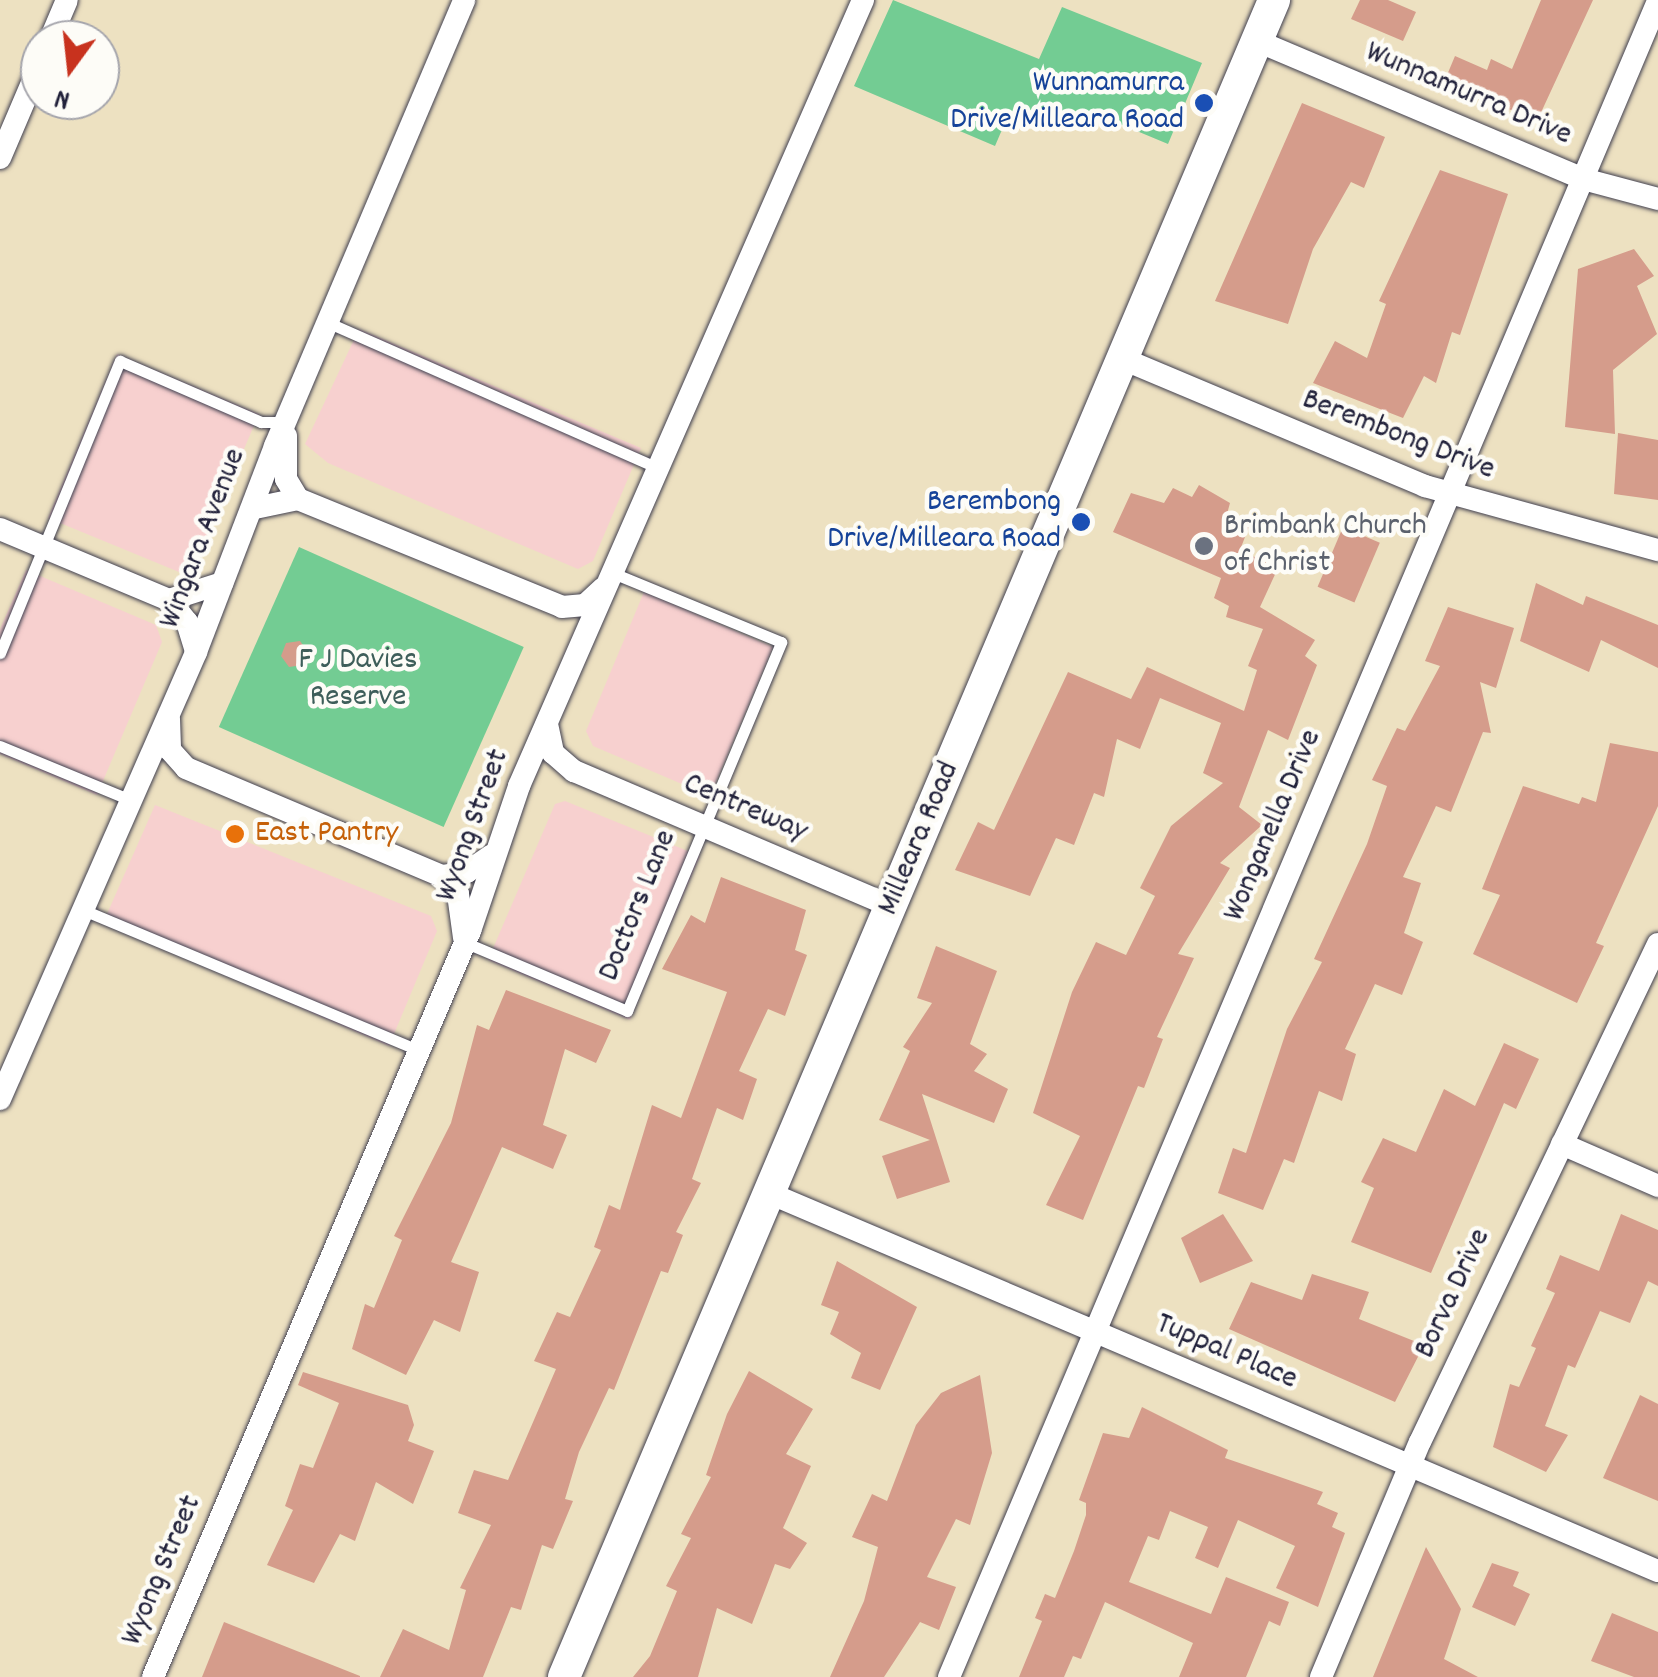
<!DOCTYPE html>
<style>
body{margin:0}
#map{position:relative;width:1658px;height:1677px;overflow:hidden;background:#ede1c1;font-family:Dekko,sans-serif}
div>[style]{position:absolute}
[style*='--x']{left:calc(var(--x)*1px);top:calc(var(--y)*1px);width:calc(var(--w)*1px);rotate:calc(var(--a)*1deg)}
.built>*{inset:0;background:#f7d0cf}
.green>*{inset:0;background:#73cc93;transform-origin:0 0}
.building>*{inset:0;background:#d59c8b;transform-origin:0 0}
.roads{filter:drop-shadow(0 0 2px #403f4f) drop-shadow(0 0 2px #403f4f)}
.lane>*{height:11px;margin:-5.5px;padding:0 5.5px;transform-origin:5.5px;border-radius:5.5px;background:#fff}
.street>*{height:22px;margin:-11px;padding:0 11px;transform-origin:11px;border-radius:11px;background:#fff}
.secondary>*{height:32px;margin:-16px;padding:0 16px;transform-origin:16px;border-radius:16px;background:#fff}
.dots>*{width:28px;height:28px;translate:-50% -50%;box-sizing:border-box;border:5px solid #fdfcf7;border-radius:50%}
span{translate:-50% -50%;white-space:nowrap;text-align:center;line-height:1.15;-webkit-text-stroke:9px #fdfcf7;paint-order:stroke}
.transit-label{font-size:32px;color:#164399}
.right{translate:-100% -50%;text-align:right}
.street-label{font-size:32px;color:#22223b}
.worship-label{font-size:32px;color:#5b616d}
.left{translate:0 -50%;text-align:left}
.park-label{font-size:32px;color:#3e5e5a}
.food-label{font-size:32px;color:#c56008}
.north{position:absolute;left:20px;top:20px;width:100px;height:100px;box-sizing:border-box;background:#fdfcf7;border:2px solid #a5a5ac;border-radius:50%;rotate:195deg;font-size:28px;font-weight:700;line-height:40px;text-align:center;color:#22223b}
.north::after{content:'';display:block;margin:auto;width:35px;height:45px;background:#c8321e;clip-path:polygon(50% 0,100% 100%,50% 72%,0 100%)}
</style>
<div id="map">
<div class="built">
<div style="clip-path:polygon(359px 329px,641px 448px,593px 561px,578px 569px,328px 463px,305px 444px)"></div>
<div style="clip-path:polygon(117px 354px,259px 414px,198px 556px,179px 572px,48px 518px)"></div>
<div style="clip-path:polygon(26px 570px,156px 625px,162px 642px,97px 795px,0 754px,0 629px)"></div>
<div style="clip-path:polygon(644px 592px,773px 647px,710px 796px,593px 746px,586px 731px)"></div>
<div style="clip-path:polygon(565px 801px,700px 856px,630px 1020px,488px 960px,555px 804px)"></div>
<div style="clip-path:polygon(155px 805px,431px 916px,437px 931px,389px 1046px,103px 923px)"></div>
</div>
<div class="green">
<div style="clip-path:polygon(893px 0,1039px 59px,1062px 7px,1202px 63px,1168px 144px,1108px 119px,1010px 111px,995px 146px,854px 86px)"></div>
<div style="left:299px;top:547px;width:246px;height:197px;rotate:24deg"></div>
</div>
<div class="building">
<div style="clip-path:polygon(1360px 0,1388px 0,1416px 12px,1403px 41px,1351px 19px)"></div>
<div style="clip-path:polygon(1541px 0,1593px 0,1538px 119px,1442px 87px,1455px 56px,1487px 70px,1491px 59px,1512px 69px)"></div>
<div style="clip-path:polygon(1302px 103px,1385px 137px,1364px 188px,1351px 182px,1313px 249px,1288px 324px,1215px 301px)"></div>
<div style="clip-path:polygon(1440px 170px,1508px 194px,1460px 335px,1452px 332px,1436px 383px,1424px 376px,1403px 418px,1313px 383px,1335px 341px,1367px 358px,1386px 304px,1379px 301px)"></div>
<div style="clip-path:polygon(1634px 249px,1654px 276px,1637px 286px,1657px 334px,1613px 370px,1615px 434px,1565px 427px,1578px 269px)"></div>
<div style="clip-path:polygon(1618px 433px,1658px 440px,1658px 500px,1614px 494px)"></div>
<div style="clip-path:polygon(1199px 485px,1230px 503px,1227px 514px,1250px 524px,1240px 550px,1278px 568px,1260px 607px,1315px 640px,1305px 656px,1317px 665px,1288px 740px,1268px 730px,1239px 807px,1262px 825px,1220px 863px,1230px 868px,1178px 954px,1194px 958px,1157px 1037px,1163px 1039px,1144px 1088px,1138px 1086px,1083px 1220px,1046px 1205px,1080px 1136px,1033px 1113px,1072px 992px,1096px 942px,1126px 955px,1155px 896px,1140px 888px,1171px 826px,1223px 783px,1203px 773px,1221px 723px,1160px 698px,1140px 749px,1117px 739px,1104px 797px,1094px 793px,1074px 845px,1056px 838px,1030px 896px,955px 870px,978px 822px,994px 830px,1068px 672px,1131px 699px,1147px 667px,1244px 711px,1257px 670px,1248px 666px,1263px 629px,1226px 617px,1229px 606px,1214px 598px,1221px 578px,1113px 532px,1131px 493px,1164px 503px,1173px 488px,1192px 497px)"></div>
<div style="left:1343px;top:527px;width:40px;height:65px;rotate:23deg"></div>
<div style="clip-path:polygon(1536px 583px,1583px 605px,1586px 596px,1658px 625px,1658px 668px,1601px 640px,1589px 672px,1520px 641px)"></div>
<div style="clip-path:polygon(1448px 607px,1514px 628px,1496px 688px,1480px 682px,1491px 733px,1483px 732px,1451px 812px,1436px 806px,1403px 877px,1421px 883px,1404px 933px,1423px 942px,1402px 995px,1375px 984px,1345px 1049px,1356px 1054px,1342px 1101px,1319px 1091px,1294px 1163px,1284px 1159px,1263px 1210px,1218px 1193px,1233px 1148px,1246px 1153px,1287px 1029px,1322px 962px,1314px 959px,1367px 844px,1387px 786px,1372px 780px,1397px 728px,1405px 731px,1440px 666px,1425px 661px)"></div>
<div style="clip-path:polygon(300px 641px,308px 652px,303px 665px,289px 667px,281px 656px,286px 643px)"></div>
<div style="clip-path:polygon(1610px 743px,1658px 752px,1658px 806px,1596px 943px,1604px 946px,1577px 1003px,1473px 954px,1500px 895px,1482px 889px,1523px 786px,1579px 804px,1582px 797px,1596px 802px)"></div>
<div style="clip-path:polygon(721px 877px,806px 910px,795px 950px,807px 955px,785px 1016px,768px 1009px,739px 1071px,757px 1079px,743px 1120px,717px 1108px,692px 1179px,701px 1183px,676px 1232px,683px 1235px,668px 1273px,661px 1271px,614px 1390px,609px 1388px,579px 1452px,565px 1499px,573px 1501px,553px 1549px,542px 1545px,521px 1610px,511px 1607px,483px 1677px,380px 1677px,403px 1629px,449px 1650px,466px 1590px,460px 1588px,491px 1525px,458px 1513px,474px 1470px,508px 1480px,556px 1369px,534px 1361px,557px 1312px,570px 1317px,601px 1250px,594px 1247px,609px 1205px,620px 1210px,652px 1105px,681px 1118px,727px 992px,662px 969px,691px 915px,705px 923px)"></div>
<div style="clip-path:polygon(936px 946px,997px 971px,970px 1044px,987px 1054px,974px 1071px,1008px 1089px,994px 1123px,922px 1094px,950px 1182px,897px 1199px,882px 1156px,930px 1140px,879px 1120px,910px 1051px,903px 1047px,932px 1003px,917px 998px)"></div>
<div style="clip-path:polygon(506px 990px,611px 1030px,596px 1063px,565px 1049px,543px 1125px,567px 1135px,553px 1169px,502px 1147px,451px 1262px,479px 1272px,460px 1332px,434px 1320px,406px 1375px,352px 1349px,365px 1304px,374px 1308px,402px 1240px,394px 1236px,451px 1123px,477px 1025px,489px 1030px)"></div>
<div style="clip-path:polygon(1504px 1043px,1539px 1059px,1516px 1109px,1504px 1103px,1431px 1273px,1351px 1242px,1374px 1188px,1361px 1182px,1383px 1138px,1416px 1152px,1444px 1089px,1475px 1106px)"></div>
<div style="clip-path:polygon(1223px 1214px,1253px 1261px,1200px 1283px,1181px 1238px)"></div>
<div style="clip-path:polygon(1621px 1214px,1658px 1230px,1658px 1286px,1648px 1281px,1630px 1323px,1600px 1311px,1575px 1368px,1568px 1365px,1545px 1426px,1568px 1435px,1546px 1472px,1493px 1447px,1510px 1384px,1519px 1387px,1536px 1348px,1531px 1346px,1555px 1293px,1546px 1289px,1560px 1255px,1599px 1271px)"></div>
<div style="clip-path:polygon(837px 1261px,917px 1307px,880px 1390px,851px 1378px,861px 1353px,830px 1334px,839px 1312px,821px 1305px)"></div>
<div style="clip-path:polygon(1312px 1274px,1369px 1292px,1359px 1319px,1424px 1345px,1395px 1402px,1229px 1329px,1251px 1282px,1302px 1300px)"></div>
<div style="clip-path:polygon(749px 1371px,813px 1409px,786px 1454px,811px 1466px,783px 1528px,807px 1543px,790px 1569px,775px 1564px,752px 1624px,717px 1608px,698px 1677px,633px 1677px,650px 1656px,677px 1591px,666px 1586px,691px 1538px,681px 1534px,711px 1477px,706px 1475px,727px 1414px)"></div>
<div style="clip-path:polygon(303px 1372px,408px 1405px,414px 1425px,408px 1441px,434px 1451px,413px 1504px,376px 1482px,355px 1541px,340px 1534px,314px 1583px,267px 1565px,293px 1510px,285px 1506px,300px 1464px,313px 1468px,339px 1403px,298px 1385px)"></div>
<div style="clip-path:polygon(980px 1375px,992px 1453px,970px 1525px,956px 1519px,927px 1577px,956px 1587px,939px 1630px,920px 1622px,884px 1677px,830px 1677px,864px 1601px,878px 1547px,852px 1537px,872px 1494px,887px 1501px,916px 1425px,941px 1393px)"></div>
<div style="clip-path:polygon(1640px 1395px,1658px 1404px,1658px 1501px,1603px 1478px)"></div>
<div style="clip-path:polygon(1142px 1407px,1228px 1450px,1225px 1458px,1323px 1492px,1317px 1504px,1338px 1513px,1332px 1527px,1345px 1533px,1318px 1607px,1276px 1588px,1295px 1546px,1238px 1520px,1218px 1568px,1195px 1558px,1208px 1527px,1170px 1511px,1159px 1540px,1148px 1536px,1129px 1582px,1211px 1614px,1226px 1577px,1289px 1602px,1280px 1626px,1269px 1621px,1246px 1677px,1179px 1677px,1193px 1643px,1105px 1602px,1081px 1659px,1073px 1656px,1064px 1677px,1019px 1677px,1042px 1621px,1035px 1618px,1045px 1594px,1055px 1598px,1074px 1551px,1086px 1515px,1086px 1503px,1079px 1500px,1103px 1433px,1129px 1438px)"></div>
<div style="clip-path:polygon(1426px 1547px,1461px 1609px,1444px 1659px,1478px 1677px,1373px 1677px)"></div>
<div style="clip-path:polygon(1492px 1563px,1519px 1572px,1513px 1586px,1530px 1594px,1515px 1626px,1472px 1607px)"></div>
<div style="clip-path:polygon(1612px 1613px,1658px 1632px,1658px 1677px,1634px 1677px,1591px 1661px)"></div>
<div style="clip-path:polygon(224px 1622px,360px 1676px,360px 1677px,202px 1677px)"></div>
</div>
<div class="roads">
<div class="lane">
<div style="--x:329;--y:323;--w:359;--a:23.8"></div>
<div style="--x:0;--y:653;--w:316;--a:-67.7"></div>
<div style="--x:120;--y:361;--w:154;--a:23.4"></div>
<div style="--x:261;--y:422;--w:26;--a:0"></div>
<div style="--x:0;--y:746;--w:139;--a:22.5"></div>
<div style="--x:81;--y:909;--w:365;--a:22.7"></div>
<div style="--x:464;--y:942;--w:177;--a:22.9"></div>
<div style="--x:627;--y:1011;--w:400;--a:-67.3"></div>
<div style="--x:781;--y:642;--w:182;--a:-157.7"></div>
</div>
<div class="street">
<div style="--x:50;--y:40;--w:43;--a:-67"></div>
<div style="--x:1257;--y:41;--w:354;--a:22.9"></div>
<div style="--x:1583;--y:179;--w:78;--a:14.9"></div>
<div style="--x:0;--y:158;--w:102;--a:-66.9"></div>
<div style="--x:1123;--y:359;--w:328;--a:22.8"></div>
<div style="--x:1425;--y:486;--w:242;--a:15.4"></div>
<div style="--x:286;--y:436;--w:43;--a:90"></div>
<div style="--x:286;--y:479;--w:23;--a:59"></div>
<div style="--x:255;--y:508;--w:44;--a:-11.8"></div>
<div style="--x:298;--y:499;--w:285;--a:22.2"></div>
<div style="--x:562;--y:607;--w:23;--a:-5"></div>
<div style="--x:585;--y:605;--w:25;--a:-43"></div>
<div style="--x:0;--y:529;--w:183;--a:22.8"></div>
<div style="--x:169;--y:600;--w:28;--a:51"></div>
<div style="--x:187;--y:622;--w:31;--a:73"></div>
<div style="--x:169;--y:600;--w:56;--a:-17.8"></div>
<div style="--x:169;--y:719;--w:31;--a:88"></div>
<div style="--x:170;--y:750;--w:24;--a:48"></div>
<div style="--x:186;--y:768;--w:278;--a:22.9"></div>
<div style="--x:442;--y:876;--w:24;--a:48"></div>
<div style="--x:458;--y:894;--w:44;--a:82.2"></div>
<div style="--x:547;--y:724;--w:30;--a:78"></div>
<div style="--x:553;--y:753;--w:28;--a:41"></div>
<div style="--x:574;--y:771;--w:345;--a:23.1"></div>
<div style="--x:442;--y:876;--w:25;--a:-9"></div>
<div style="--x:467;--y:872;--w:30;--a:-34"></div>
<div style="--x:0;--y:1099;--w:488;--a:-66.3"></div>
<div style="--x:196;--y:652;--w:221;--a:-69"></div>
<div style="--x:275;--y:446;--w:484;--a:-67"></div>
<div style="--x:1562;--y:1144;--w:105;--a:23.6"></div>
<div style="--x:769;--y:1193;--w:966;--a:23.04"></div>
<div style="--x:153;--y:1677;--w:811;--a:-66.98"></div>
<div style="--x:470;--y:931;--w:153;--a:-71.3"></div>
<div style="--x:519;--y:786;--w:858;--a:-66.36"></div>
<div style="--x:949;--y:1677;--w:1820;--a:-67.07"></div>
<div style="--x:1321;--y:1677;--w:255;--a:-67.2"></div>
<div style="--x:1420;--y:1442;--w:552;--a:-64.46"></div>
</div>
<div class="secondary">
<div style="--x:564;--y:1677;--w:1821;--a:-67.05"></div>
</div>
</div>
<div class="dots">
<div style="left:1204px;top:103px;background:#1a4fb4"></div>
<div style="left:1081px;top:522px;background:#1a4fb4"></div>
<div style="left:1204px;top:546px;background:#6b7280"></div>
<div style="left:235px;top:834px;background:#e8710a"></div>
</div>
<div class="transit-label">
<span class="right" style="left:1184px;top:103px">Wunnamurra<br>Drive/Milleara Road</span>
<span class="right" style="left:1061px;top:522px">Berembong<br>Drive/Milleara Road</span>
</div>
<div class="street-label">
<span style="left:1468px;top:95px;rotate:23deg">Wunnamurra Drive</span>
<span style="left:1398px;top:436px;rotate:21deg">Berembong Drive</span>
<span style="left:204px;top:539px;rotate:-69deg">Wingara Avenue</span>
<span style="left:745px;top:809px;rotate:23deg">Centreway</span>
<span style="left:474px;top:826px;rotate:-70deg">Wyong Street</span>
<span style="left:1274px;top:826px;rotate:-67deg">Wonganella Drive</span>
<span style="left:920px;top:839px;rotate:-67deg">Milleara Road</span>
<span style="left:639px;top:906px;rotate:-68deg">Doctors Lane</span>
<span style="left:1454px;top:1294px;rotate:-65deg">Borva Drive</span>
<span style="left:1226px;top:1353px;rotate:23deg">Tuppal Place</span>
<span style="left:163px;top:1571px;rotate:-67deg">Wyong Street</span>
</div>
<div class="worship-label">
<span class="left" style="left:1224px;top:546px">Brimbank Church<br>of Christ</span>
</div>
<div class="park-label">
<span style="left:358px;top:680px">F J Davies<br>Reserve</span>
</div>
<div class="food-label">
<span class="left" style="left:255px;top:834px">East Pantry</span>
</div>
<div class="north">N</div>
</div>
